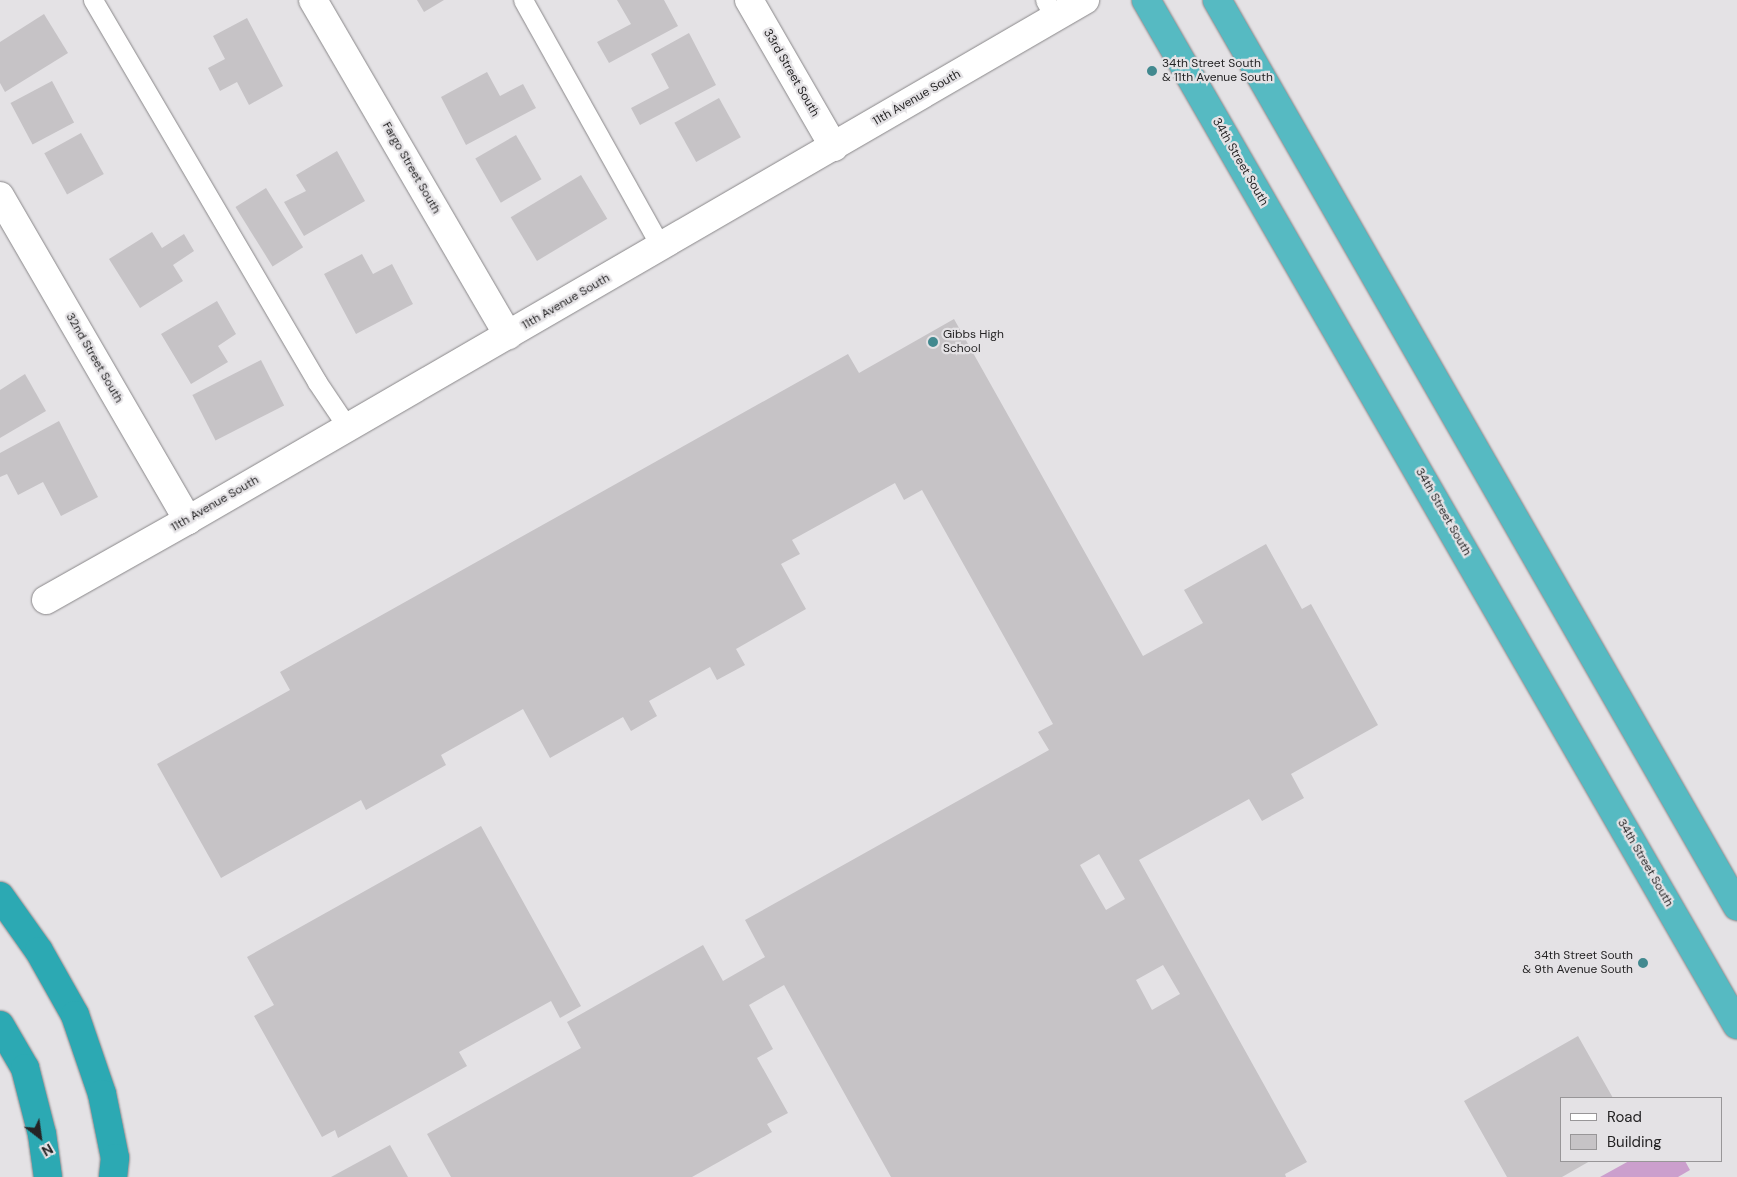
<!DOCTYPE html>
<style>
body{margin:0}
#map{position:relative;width:1737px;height:1177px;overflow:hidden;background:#e4e2e5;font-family:"DM Sans",sans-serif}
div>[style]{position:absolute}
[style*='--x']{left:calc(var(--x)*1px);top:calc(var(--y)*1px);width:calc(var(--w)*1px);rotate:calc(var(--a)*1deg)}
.green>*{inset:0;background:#cb9fcd}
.building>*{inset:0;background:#c6c3c6;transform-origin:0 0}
.roads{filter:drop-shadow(0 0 1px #898789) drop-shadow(0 0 1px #898789)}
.service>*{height:19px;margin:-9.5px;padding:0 9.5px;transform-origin:9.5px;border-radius:9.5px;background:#fff}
.minor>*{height:28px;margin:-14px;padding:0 14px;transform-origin:14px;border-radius:14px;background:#fff}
.trunk>*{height:28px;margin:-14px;padding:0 14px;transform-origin:14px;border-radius:14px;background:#56bac2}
.motorway>*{height:28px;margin:-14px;padding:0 14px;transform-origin:14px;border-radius:14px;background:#2ca9b3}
.dots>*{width:14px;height:14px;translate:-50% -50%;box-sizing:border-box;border:2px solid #e4e2e5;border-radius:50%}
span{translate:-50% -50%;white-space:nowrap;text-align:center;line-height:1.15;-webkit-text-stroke:4.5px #e4e2e5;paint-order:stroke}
.poi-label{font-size:12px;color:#252425}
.left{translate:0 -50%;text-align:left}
.right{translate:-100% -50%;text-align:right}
.street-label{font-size:12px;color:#252425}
.legend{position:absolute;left:1560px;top:1097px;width:162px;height:65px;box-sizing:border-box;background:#e4e2e5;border:1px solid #989698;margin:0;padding:6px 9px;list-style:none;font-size:15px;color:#252425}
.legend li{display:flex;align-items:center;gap:10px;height:25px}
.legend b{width:25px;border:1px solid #989698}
.north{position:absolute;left:15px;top:1112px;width:50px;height:50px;-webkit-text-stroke:4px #e4e2e5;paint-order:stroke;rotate:150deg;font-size:14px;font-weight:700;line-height:20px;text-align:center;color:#252425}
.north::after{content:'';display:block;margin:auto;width:18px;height:22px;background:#252425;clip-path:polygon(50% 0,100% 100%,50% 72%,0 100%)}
</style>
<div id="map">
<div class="green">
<div style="clip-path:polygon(1629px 1161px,1685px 1161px,1690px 1170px,1678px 1177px,1600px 1177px)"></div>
</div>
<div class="building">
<div style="clip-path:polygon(417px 0,444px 0,424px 12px)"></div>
<div style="clip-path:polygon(617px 0,664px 0,678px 26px,609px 63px,597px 42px,631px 24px)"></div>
<div style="clip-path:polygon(44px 14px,68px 53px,5px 92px,0 83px,0 42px)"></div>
<div style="clip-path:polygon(247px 18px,283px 86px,249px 105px,237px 82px,220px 91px,208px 68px,225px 59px,213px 36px)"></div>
<div style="clip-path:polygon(689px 33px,716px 85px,640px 125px,631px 108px,669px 88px,651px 54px)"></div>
<div style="clip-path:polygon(487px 72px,500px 96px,523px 84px,536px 108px,466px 145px,441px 97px)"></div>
<div style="left:52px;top:81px;width:47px;height:47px;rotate:62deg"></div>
<div style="left:719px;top:98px;width:45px;height:51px;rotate:61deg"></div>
<div style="left:81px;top:133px;width:47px;height:42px;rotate:61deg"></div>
<div style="left:516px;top:135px;width:51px;height:47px;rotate:60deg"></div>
<div style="clip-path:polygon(337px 151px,365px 201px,304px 236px,284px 202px,306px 191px,296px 175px)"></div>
<div style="left:581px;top:175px;width:51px;height:82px;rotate:59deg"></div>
<div style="left:266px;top:188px;width:70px;height:36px;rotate:58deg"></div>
<div style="clip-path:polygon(152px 232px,162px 248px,184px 234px,194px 251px,173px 265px,183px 281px,140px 308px,109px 259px)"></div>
<div style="clip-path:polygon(362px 254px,373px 274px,392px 264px,413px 304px,356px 334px,324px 274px)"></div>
<div style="clip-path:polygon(217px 301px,236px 334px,218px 346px,228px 362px,191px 384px,161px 334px)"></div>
<div style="clip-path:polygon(evenodd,954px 319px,1143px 656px,1203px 623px,1184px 590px,1266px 544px,1302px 609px,1311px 604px,1378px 725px,1291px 774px,1304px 798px,1262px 821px,1249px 799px,1139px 860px,1307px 1162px,1285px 1174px,1286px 1177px,891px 1177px,784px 985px,749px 1005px,773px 1049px,757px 1058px,788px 1113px,767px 1124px,772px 1132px,692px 1177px,451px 1177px,427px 1134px,581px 1048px,567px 1022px,703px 945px,723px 981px,765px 957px,745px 920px,1049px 750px,1038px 732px,1053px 724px,922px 490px,904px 500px,895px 483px,792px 540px,800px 554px,781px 564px,806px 609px,736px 649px,745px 665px,717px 680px,710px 667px,649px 701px,657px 716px,631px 731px,623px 717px,550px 758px,523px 709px,441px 755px,446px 765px,366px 810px,361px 800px,221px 878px,157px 764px,290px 690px,280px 672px,848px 354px,859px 373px,954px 319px,1099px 854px,1125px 899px,1106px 910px,1080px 865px,1099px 854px,954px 319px,1163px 965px,1180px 994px,1152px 1010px,1136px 980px,1163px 965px)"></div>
<div style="left:261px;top:360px;width:51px;height:77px;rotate:63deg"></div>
<div style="clip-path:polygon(25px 374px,46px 411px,0 438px,0 390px)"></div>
<div style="clip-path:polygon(59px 421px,98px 497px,61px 516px,43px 482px,18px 495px,7px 474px,0 477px,0 453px)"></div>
<div style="clip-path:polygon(481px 826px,581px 1006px,560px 1018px,551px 1001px,459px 1052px,467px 1066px,338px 1138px,335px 1130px,322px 1137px,254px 1016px,274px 1005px,247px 957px)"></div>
<div style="clip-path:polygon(1578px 1036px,1613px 1098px,1561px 1098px,1561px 1161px,1590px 1161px,1562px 1177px,1507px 1177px,1464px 1101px)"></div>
<div style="clip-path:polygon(390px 1145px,408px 1177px,331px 1177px)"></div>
</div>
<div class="roads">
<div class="service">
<div style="--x:93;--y:0;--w:443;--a:59.6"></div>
<div style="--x:317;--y:382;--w:55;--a:56"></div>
<div style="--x:523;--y:0;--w:283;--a:60.8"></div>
<div style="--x:1045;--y:0;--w:21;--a:61"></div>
</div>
<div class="minor">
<div style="--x:313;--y:0;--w:388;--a:59.8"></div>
<div style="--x:749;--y:0;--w:170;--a:60"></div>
<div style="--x:0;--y:196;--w:375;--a:59.9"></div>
<div style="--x:46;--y:600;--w:163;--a:-29.4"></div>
<div style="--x:188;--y:520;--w:1037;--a:-30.1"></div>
</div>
<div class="trunk">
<div style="--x:1146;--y:0;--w:1183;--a:60.03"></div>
<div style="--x:1217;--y:0;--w:1045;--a:60.15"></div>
</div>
<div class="motorway">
<div style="--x:0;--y:896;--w:67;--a:54.7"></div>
<div style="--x:39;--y:951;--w:73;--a:60.6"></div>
<div style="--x:75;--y:1015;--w:83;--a:71.1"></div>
<div style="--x:102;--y:1094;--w:65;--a:78.5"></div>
<div style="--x:115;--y:1158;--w:19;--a:96"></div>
<div style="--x:0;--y:1025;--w:50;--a:59.8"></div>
<div style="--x:25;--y:1068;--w:68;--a:75.6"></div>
<div style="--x:42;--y:1134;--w:43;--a:82.1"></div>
</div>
</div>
<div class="dots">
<div style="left:1152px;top:71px;background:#42898f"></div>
<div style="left:933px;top:342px;background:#42898f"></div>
<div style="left:1643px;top:963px;background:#42898f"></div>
</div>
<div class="poi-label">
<span class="left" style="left:1162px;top:71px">34th Street South<br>&amp; 11th Avenue South</span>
<span class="left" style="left:943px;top:342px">Gibbs High<br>School</span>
<span class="right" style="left:1633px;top:963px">34th Street South<br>&amp; 9th Avenue South</span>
</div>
<div class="street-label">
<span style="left:791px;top:73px;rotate:60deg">33rd Street South</span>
<span style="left:917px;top:98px;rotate:-30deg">11th Avenue South</span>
<span style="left:1240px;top:162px;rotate:60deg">34th Street South</span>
<span style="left:411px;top:168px;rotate:60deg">Fargo Street South</span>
<span style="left:566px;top:302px;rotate:-30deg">11th Avenue South</span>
<span style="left:94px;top:358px;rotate:60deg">32nd Street South</span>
<span style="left:215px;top:504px;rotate:-30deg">11th Avenue South</span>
<span style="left:1443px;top:512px;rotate:60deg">34th Street South</span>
<span style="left:1645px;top:863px;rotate:60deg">34th Street South</span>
</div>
<ul class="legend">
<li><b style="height:6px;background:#fff"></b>Road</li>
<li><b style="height:14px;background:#c6c3c6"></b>Building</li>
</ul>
<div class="north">N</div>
</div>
